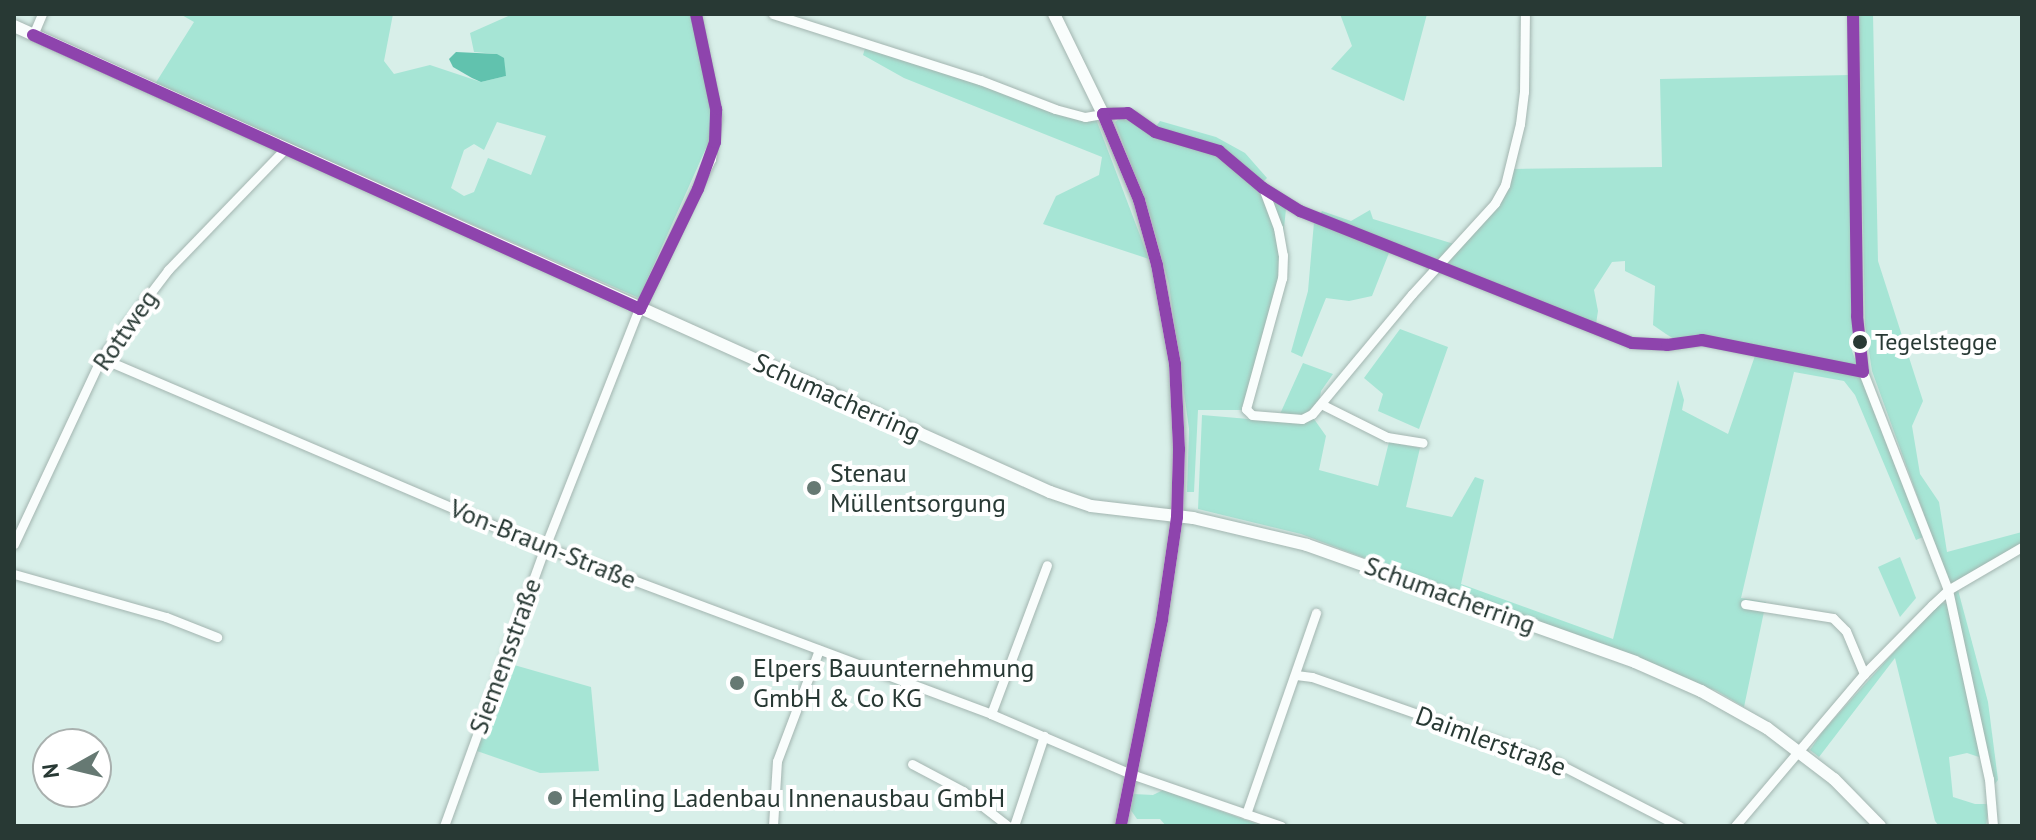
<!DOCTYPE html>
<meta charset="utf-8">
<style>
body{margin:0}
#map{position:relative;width:2036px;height:840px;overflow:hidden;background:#d8efe9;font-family:"PT Sans",sans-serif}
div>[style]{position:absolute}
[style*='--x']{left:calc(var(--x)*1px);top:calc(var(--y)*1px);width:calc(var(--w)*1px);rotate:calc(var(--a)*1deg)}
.green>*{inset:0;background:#a6e5d5}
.water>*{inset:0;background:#61c2ae}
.roads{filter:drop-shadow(0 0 2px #a3b5b0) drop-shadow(0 0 2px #a3b5b0)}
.street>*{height:9px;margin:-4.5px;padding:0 4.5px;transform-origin:4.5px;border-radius:4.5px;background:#f9fdfc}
.secondary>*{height:12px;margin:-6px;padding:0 6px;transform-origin:6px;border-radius:6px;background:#f9fdfc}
.bus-1>*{height:12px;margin:-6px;padding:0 6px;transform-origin:6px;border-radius:6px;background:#8e44ad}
.dots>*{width:22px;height:22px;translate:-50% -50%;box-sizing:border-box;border:4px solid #fff;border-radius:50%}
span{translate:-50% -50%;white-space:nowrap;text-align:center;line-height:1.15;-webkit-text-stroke:8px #fff;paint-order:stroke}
.bus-label{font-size:24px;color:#283934}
.left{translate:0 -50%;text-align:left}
.street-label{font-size:26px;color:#283934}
.poi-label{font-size:26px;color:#283934}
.frame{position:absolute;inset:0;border:16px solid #283934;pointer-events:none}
.north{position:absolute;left:32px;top:728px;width:80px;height:80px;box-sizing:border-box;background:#fff;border:2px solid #a9b0ae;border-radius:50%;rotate:262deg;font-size:22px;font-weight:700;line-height:32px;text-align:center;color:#283934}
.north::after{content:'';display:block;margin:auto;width:28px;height:36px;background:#667973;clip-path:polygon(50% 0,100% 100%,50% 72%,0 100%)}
</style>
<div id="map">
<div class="green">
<div style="clip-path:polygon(evenodd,180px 14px,393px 14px,384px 61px,394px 74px,430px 65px,481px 82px,506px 76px,497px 54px,474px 52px,470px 33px,513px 14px,691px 14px,712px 114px,711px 137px,639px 298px,155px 84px,194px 22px,180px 14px,497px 122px,546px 136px,531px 175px,488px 158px,474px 192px,464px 196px,451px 188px,464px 150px,474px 144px,484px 150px,497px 122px)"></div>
<div style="clip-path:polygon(1340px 14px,1427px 14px,1404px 101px,1331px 69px,1352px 46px)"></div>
<div style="clip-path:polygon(1859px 14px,1873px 14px,1878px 261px,1923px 401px,1912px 426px,1920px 474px,1939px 502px,1947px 552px,2022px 532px,2022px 544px,1950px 586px,1872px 371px,1865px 325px)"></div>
<div style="clip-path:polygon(867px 42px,1096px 119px,1149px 259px,1043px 224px,1056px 196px,1099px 175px,1102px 157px,904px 78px,863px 55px)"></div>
<div style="clip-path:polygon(1850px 75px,1854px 267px,1852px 351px,1923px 537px,1916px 540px,1855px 395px,1844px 381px,1794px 372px,1741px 598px,1766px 602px,1744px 707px,1717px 691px,1301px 534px,1198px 509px,1202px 415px,1294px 423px,1314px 419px,1326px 436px,1319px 470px,1378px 486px,1389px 442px,1420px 448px,1406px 507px,1452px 517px,1475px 477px,1484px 480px,1461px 584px,1613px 639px,1678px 380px,1684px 400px,1682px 410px,1728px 434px,1758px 347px,1710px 339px,1674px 339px,1666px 334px,1653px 325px,1655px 286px,1625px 271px,1625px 261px,1612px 262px,1594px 290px,1598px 311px,1596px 324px,1447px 265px,1426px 265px,1389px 253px,1372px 296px,1349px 301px,1326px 298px,1302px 357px,1291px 352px,1308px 291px,1314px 222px,1322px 211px,1351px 221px,1370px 210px,1373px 219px,1454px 244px,1459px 250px,1496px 206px,1513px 169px,1662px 167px,1660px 79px)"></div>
<div style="clip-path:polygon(1122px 117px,1157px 137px,1213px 154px,1257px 189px,1280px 199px,1286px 209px,1277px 293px,1242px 410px,1198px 410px,1194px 492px,1187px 492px,1189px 429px,1169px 285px,1151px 218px,1115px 122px)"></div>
<div style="clip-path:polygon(1160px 121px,1216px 137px,1245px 153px,1267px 178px,1263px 182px,1224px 151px,1154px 129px)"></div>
<div style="clip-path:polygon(1400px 329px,1448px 347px,1419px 429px,1378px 411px,1383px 394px,1364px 378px)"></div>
<div style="clip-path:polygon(1303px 363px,1333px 374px,1321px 391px,1319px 403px,1306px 415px,1280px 414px)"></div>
<div style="clip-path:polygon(1900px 557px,1916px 598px,1900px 617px,1878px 567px)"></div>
<div style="clip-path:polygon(1958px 590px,1988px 702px,1998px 780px,1994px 785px,1951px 594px)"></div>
<div style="clip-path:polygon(1939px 602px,1948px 604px,1982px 758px,1967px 753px,1949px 757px,1953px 797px,1975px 804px,1989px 804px,1986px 826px,1939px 826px,1935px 821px,1895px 658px,1819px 757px,1810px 750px,1823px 731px)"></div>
<div style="clip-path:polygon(507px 663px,591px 687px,599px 771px,540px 773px,477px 751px)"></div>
<div style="clip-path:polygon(1163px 790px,1262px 826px,1166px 826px,1160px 819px,1137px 819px,1128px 806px,1133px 794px,1153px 795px)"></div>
</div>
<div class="water">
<div style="clip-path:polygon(456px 52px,497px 54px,504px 58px,506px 76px,481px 82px,472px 78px,453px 67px,449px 59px)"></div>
</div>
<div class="roads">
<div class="street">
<div style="--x:773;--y:14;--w:217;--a:17.7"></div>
<div style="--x:980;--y:80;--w:80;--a:21.1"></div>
<div style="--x:1055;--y:109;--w:31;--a:15"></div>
<div style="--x:1085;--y:117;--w:27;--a:-10"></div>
<div style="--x:1112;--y:112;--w:20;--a:9"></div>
<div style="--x:1132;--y:115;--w:29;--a:36"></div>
<div style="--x:1155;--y:132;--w:67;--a:16.5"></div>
<div style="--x:1219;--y:151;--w:57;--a:40.1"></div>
<div style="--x:1263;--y:188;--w:44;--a:31.9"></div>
<div style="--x:1300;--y:211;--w:357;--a:21.7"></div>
<div style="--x:1632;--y:343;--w:35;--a:3"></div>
<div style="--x:1667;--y:345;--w:35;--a:-8"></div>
<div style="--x:1702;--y:340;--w:164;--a:11.2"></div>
<div style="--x:1853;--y:14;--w:302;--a:89.2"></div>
<div style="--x:1857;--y:316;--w:56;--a:83.9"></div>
<div style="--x:1863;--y:372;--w:234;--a:68.7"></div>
<div style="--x:1948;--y:590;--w:193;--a:77.8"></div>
<div style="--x:1989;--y:779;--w:47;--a:85.1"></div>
<div style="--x:33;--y:35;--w:23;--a:-67"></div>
<div style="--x:1263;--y:188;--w:43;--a:69.4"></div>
<div style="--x:1278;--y:228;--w:27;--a:80"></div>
<div style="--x:1283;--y:255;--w:23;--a:92"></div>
<div style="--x:1282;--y:278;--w:136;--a:105.4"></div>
<div style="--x:1246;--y:409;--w:8;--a:45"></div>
<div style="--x:1252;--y:415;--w:50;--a:4.6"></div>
<div style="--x:1302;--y:419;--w:11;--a:-27"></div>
<div style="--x:1312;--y:414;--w:156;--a:-50.2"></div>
<div style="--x:1412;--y:294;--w:123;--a:-47.6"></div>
<div style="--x:1495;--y:203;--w:21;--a:-61"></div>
<div style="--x:1505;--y:185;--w:63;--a:-76.2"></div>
<div style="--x:1520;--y:124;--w:32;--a:-83"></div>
<div style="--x:1524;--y:92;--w:78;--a:-89.3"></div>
<div style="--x:101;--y:358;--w:483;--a:23.1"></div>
<div style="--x:545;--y:547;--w:476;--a:20.5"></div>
<div style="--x:991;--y:714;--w:152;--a:23.2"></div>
<div style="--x:1131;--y:774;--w:159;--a:19.1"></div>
<div style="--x:1321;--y:404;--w:74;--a:26.6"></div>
<div style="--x:1387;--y:437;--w:36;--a:9"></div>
<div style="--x:14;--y:544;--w:205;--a:-64.9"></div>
<div style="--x:101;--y:358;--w:111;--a:-52.7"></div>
<div style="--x:168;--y:270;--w:168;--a:-46"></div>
<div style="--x:14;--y:574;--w:158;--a:15.8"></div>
<div style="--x:166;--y:617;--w:55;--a:21.4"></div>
<div style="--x:1745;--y:604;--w:89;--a:9"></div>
<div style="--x:1833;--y:618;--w:18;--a:45"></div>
<div style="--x:1846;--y:631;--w:47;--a:67.3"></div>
<div style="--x:1296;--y:675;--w:16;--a:7"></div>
<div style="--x:1312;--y:677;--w:257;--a:19.3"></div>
<div style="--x:1555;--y:762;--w:140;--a:27.3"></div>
<div style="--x:991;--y:714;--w:159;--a:-69.4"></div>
<div style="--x:912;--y:764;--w:58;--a:27.9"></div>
<div style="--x:963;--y:791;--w:57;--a:37.9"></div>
<div style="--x:1246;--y:814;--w:213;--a:-70.8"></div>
<div style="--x:444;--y:826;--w:297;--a:-70.1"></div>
<div style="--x:545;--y:547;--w:251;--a:-68.5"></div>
<div style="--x:637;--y:314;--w:172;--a:-64.5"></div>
<div style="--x:711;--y:159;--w:42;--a:-81.9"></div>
<div style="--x:717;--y:117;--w:105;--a:-101.5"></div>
<div style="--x:773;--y:826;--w:65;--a:-86.5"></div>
<div style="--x:777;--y:761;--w:119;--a:-69.3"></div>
<div style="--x:1014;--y:826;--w:95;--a:-71.6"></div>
<div style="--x:1735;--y:826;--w:199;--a:-49.7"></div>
<div style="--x:1864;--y:674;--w:97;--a:-45.4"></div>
<div style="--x:1932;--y:605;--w:22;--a:-43"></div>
<div style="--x:1948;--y:590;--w:86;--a:-30.2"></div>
</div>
<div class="secondary">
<div style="--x:1054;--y:14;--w:111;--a:63.9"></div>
<div style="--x:1103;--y:114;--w:93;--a:67.3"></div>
<div style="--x:1139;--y:200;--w:67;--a:74.5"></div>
<div style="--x:1157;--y:265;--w:101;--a:79.7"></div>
<div style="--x:1175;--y:364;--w:85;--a:87.3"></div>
<div style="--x:1179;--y:449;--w:68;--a:91.7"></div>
<div style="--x:1177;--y:517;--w:104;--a:98.3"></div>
<div style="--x:1162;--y:620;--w:210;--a:101.3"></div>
<div style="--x:14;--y:26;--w:1136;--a:24.22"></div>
<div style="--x:1050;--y:492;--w:43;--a:18.9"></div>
<div style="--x:1091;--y:506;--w:103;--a:6.7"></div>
<div style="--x:1193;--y:518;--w:117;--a:13.3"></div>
<div style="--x:1307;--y:545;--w:348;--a:19.6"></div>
<div style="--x:1635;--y:662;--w:72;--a:23.7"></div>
<div style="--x:1701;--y:691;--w:76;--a:29.3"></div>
<div style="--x:1767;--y:728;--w:84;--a:37.3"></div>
<div style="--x:1834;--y:779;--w:66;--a:45.6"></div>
</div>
</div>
<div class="bus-1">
<div style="--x:1853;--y:14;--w:302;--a:89.2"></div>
<div style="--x:1857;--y:316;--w:56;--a:83.9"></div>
<div style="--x:33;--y:35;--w:666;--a:24.29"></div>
<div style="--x:1103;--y:114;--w:25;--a:-2"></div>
<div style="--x:1128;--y:113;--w:33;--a:35"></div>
<div style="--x:1155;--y:132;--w:67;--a:16.5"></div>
<div style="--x:1219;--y:151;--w:57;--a:40.1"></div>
<div style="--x:1263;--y:188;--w:44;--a:31.9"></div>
<div style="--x:1300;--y:211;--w:357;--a:21.7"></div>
<div style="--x:1632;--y:343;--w:35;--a:3"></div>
<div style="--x:1667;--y:345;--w:35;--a:-8"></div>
<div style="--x:1702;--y:340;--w:164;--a:11.2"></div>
<div style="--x:1103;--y:114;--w:93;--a:67.3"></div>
<div style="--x:1139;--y:200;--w:67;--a:74.5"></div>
<div style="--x:1157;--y:265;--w:101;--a:79.7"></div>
<div style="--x:1175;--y:364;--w:85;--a:87.3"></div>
<div style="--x:1179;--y:449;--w:68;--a:91.7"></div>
<div style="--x:1177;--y:517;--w:104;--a:98.3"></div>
<div style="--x:1162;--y:620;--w:210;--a:101.3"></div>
<div style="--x:640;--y:309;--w:133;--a:-64.2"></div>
<div style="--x:698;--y:189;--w:50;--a:-70.1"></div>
<div style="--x:715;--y:142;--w:33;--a:-88"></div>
<div style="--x:716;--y:109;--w:97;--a:-101.9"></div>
</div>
<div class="dots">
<div style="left:1860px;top:342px;background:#283934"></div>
<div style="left:814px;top:488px;background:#667973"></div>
<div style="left:737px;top:683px;background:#667973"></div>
<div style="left:555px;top:798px;background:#667973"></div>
</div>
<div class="bus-label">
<span class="left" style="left:1875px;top:342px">Tegelstegge</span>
</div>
<div class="street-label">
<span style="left:125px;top:330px;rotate:-55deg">Rottweg</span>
<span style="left:837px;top:397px;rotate:24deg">Schumacherring</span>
<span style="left:543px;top:544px;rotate:22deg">Von-Braun-Straße</span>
<span style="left:1450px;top:595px;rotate:20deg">Schumacherring</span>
<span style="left:505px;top:656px;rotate:-70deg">Siemensstraße</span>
<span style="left:1491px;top:741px;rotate:20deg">Daimlerstraße</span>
</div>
<div class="poi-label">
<span class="left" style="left:830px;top:488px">Stenau<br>Müllentsorgung</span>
<span class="left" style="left:753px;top:683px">Elpers Bauunternehmung<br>GmbH &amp; Co KG</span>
<span class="left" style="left:571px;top:798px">Hemling Ladenbau Innenausbau GmbH</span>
</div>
<div class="frame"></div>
<div class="north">N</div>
</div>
